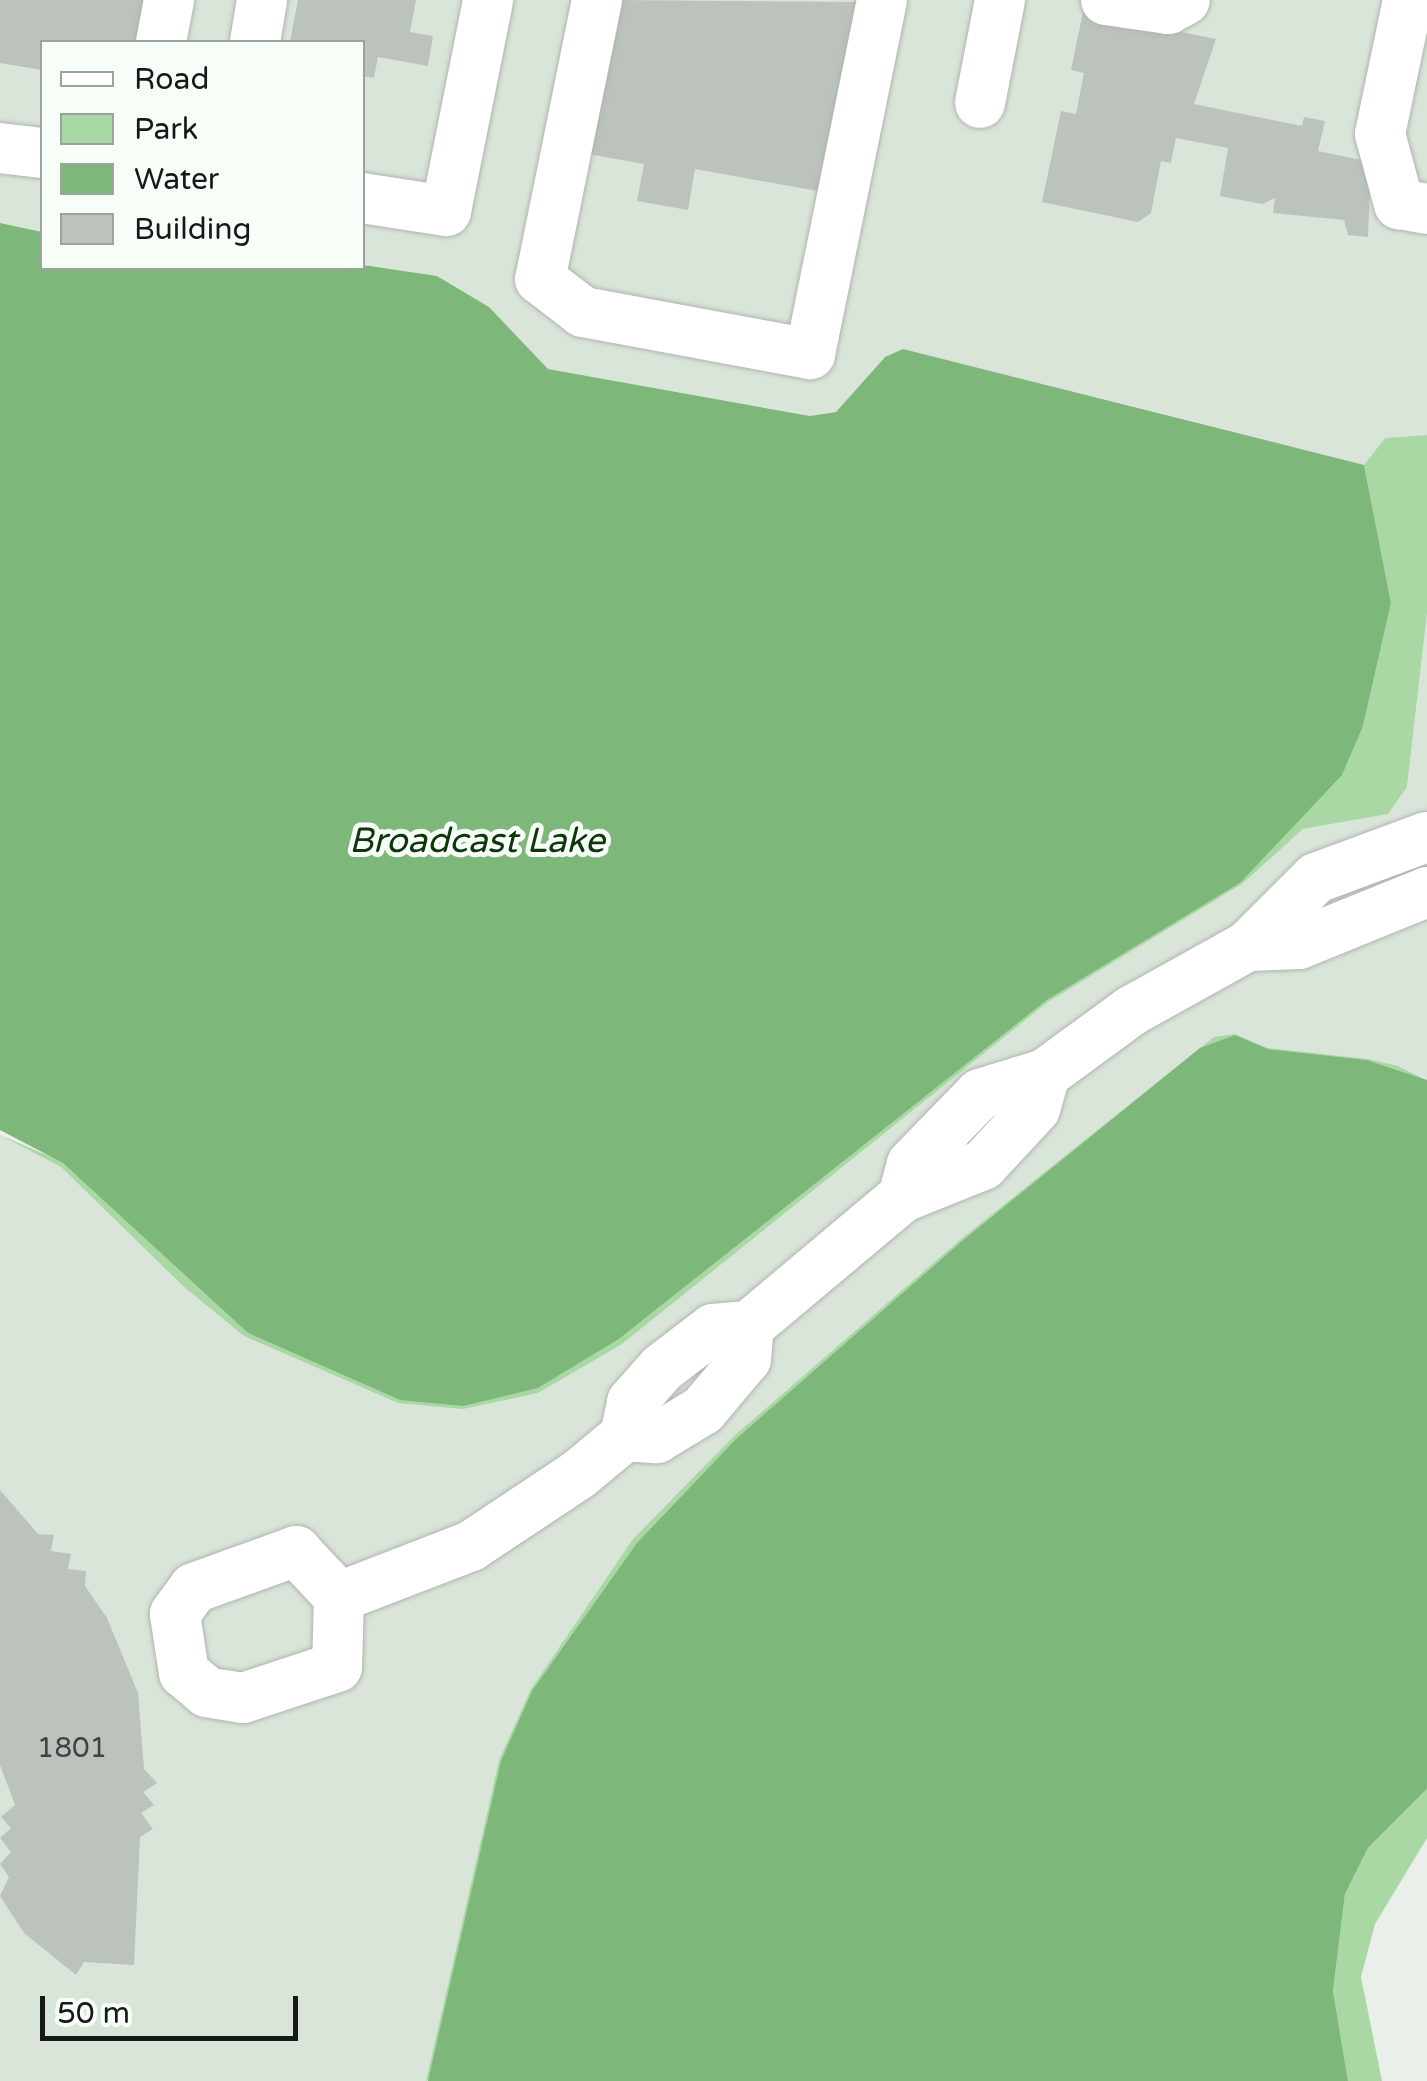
<!DOCTYPE html>
<style>
body{margin:0}
#map{position:relative;width:1427px;height:2081px;overflow:hidden;background:#eaefe9;font-family:"Varela Round",sans-serif}
div>[style]{position:absolute}
[style*='--x']{left:calc(var(--x)*1px);top:calc(var(--y)*1px);width:calc(var(--w)*1px);rotate:calc(var(--a)*1deg)}
.built>*{inset:0;background:#dae5d9}
.green>*{inset:0;background:#a9d8a5}
.water>*{inset:0;background:#7db779}
.building>*{inset:0;background:#bcc2bc}
.roads{filter:drop-shadow(0 0 2px #b0b5af) drop-shadow(0 0 2px #b0b5af)}
.minor>*{height:50px;margin:-25px;padding:0 25px;transform-origin:25px;border-radius:25px;background:#fff}
span{translate:-50% -50%;white-space:nowrap;text-align:center;line-height:1.15;-webkit-text-stroke:10px #f7fdf7;paint-order:stroke}
.number-label{font-size:28px;color:#404340}
.number-label span{-webkit-text-stroke-width:0}
.water-label{font-size:35px;color:#0d360c;font-style:italic}
.legend{position:absolute;left:40px;top:40px;width:325px;height:230px;box-sizing:border-box;background:#f7fdf7;border:2px solid #9da29d;margin:0;padding:12px 18px;list-style:none;font-size:30px;color:#171917}
.legend li{display:flex;align-items:center;gap:20px;height:50px}
.legend b{width:50px;border:2px solid #9da29d}
.scale{position:absolute;left:40px;top:1996px;width:258px;height:45px;box-sizing:border-box;border:5px solid #171917;border-top:0;padding-left:12px;font-size:30px;line-height:35px;white-space:nowrap;color:#171917;-webkit-text-stroke:8px #f7fdf7;paint-order:stroke}
</style>
<div id="map">
<div class="built">
<div style="clip-path:polygon(0 0,1427px 0,1427px 435px,1385px 438px,1364px 465px,884px 357px,836px 412px,811px 416px,548px 369px,489px 307px,437px 276px,363px 265px,362px 42px,42px 42px,42px 232px,0 223px)"></div>
<div style="clip-path:polygon(1427px 613px,1427px 1079px,1398px 1066px,1268px 1048px,1235px 1034px,499px 1760px,426px 2081px,0 2081px,0 1135px,61px 1167px,184px 1287px,622px 1344px,1048px 1002px,1242px 884px,1303px 829px,1388px 814px,1407px 787px)"></div>
</div>
<div class="green">
<div style="clip-path:polygon(1427px 435px,1427px 613px,1407px 787px,1388px 814px,1303px 829px,1242px 884px,1048px 1002px,622px 1344px,538px 1393px,463px 1409px,398px 1403px,244px 1336px,184px 1287px,61px 1167px,0 1135px,63px 1162px,248px 1333px,400px 1400px,538px 1388px,619px 1339px,1047px 1000px,1240px 883px,1363px 726px,1391px 603px,1364px 465px,1385px 438px)"></div>
<div style="clip-path:polygon(1235px 1034px,1268px 1048px,1368px 1059px,1398px 1066px,1427px 1080px,1367px 1060px,1268px 1049px,1235px 1035px,1201px 1048px,962px 1241px,737px 1438px,637px 1544px,501px 1761px,488px 1847px,429px 2080px,426px 2081px,499px 1760px,531px 1689px,633px 1539px,734px 1436px,961px 1239px,1200px 1048px,1214px 1037px)"></div>
<div style="clip-path:polygon(1427px 1789px,1427px 1838px,1375px 1924px,1361px 1977px,1382px 2081px,1348px 2081px,1333px 1991px,1345px 1894px,1368px 1848px)"></div>
</div>
<div class="water">
<div style="clip-path:polygon(0 223px,42px 232px,42px 268px,363px 265px,437px 276px,489px 307px,548px 369px,810px 416px,836px 412px,885px 357px,903px 349px,1364px 465px,1391px 603px,1363px 726px,1342px 775px,1240px 883px,1047px 1000px,619px 1339px,538px 1388px,463px 1406px,400px 1400px,248px 1333px,63px 1163px,0 1130px)"></div>
<div style="clip-path:polygon(1235px 1035px,1268px 1049px,1367px 1060px,1427px 1080px,1427px 1789px,1368px 1848px,1345px 1894px,1333px 1991px,1348px 2081px,428px 2081px,501px 1761px,532px 1691px,637px 1543px,737px 1438px,962px 1241px,1200px 1048px)"></div>
</div>
<div class="building">
<div style="clip-path:polygon(0 0,144px 0,136px 42px,42px 42px,42px 70px,0 63px)"></div>
<div style="clip-path:polygon(298px 0,416px 0,410px 32px,433px 36px,428px 66px,378px 57px,374px 78px,362px 76px,362px 42px,290px 41px)"></div>
<div style="clip-path:polygon(615px 0,858px 2px,823px 192px,695px 169px,688px 210px,637px 201px,644px 164px,588px 154px)"></div>
<div style="clip-path:polygon(1083px 12px,1216px 39px,1194px 104px,1302px 126px,1304px 117px,1325px 121px,1318px 151px,1371px 162px,1368px 237px,1348px 235px,1344px 220px,1273px 213px,1275px 198px,1262px 204px,1220px 196px,1228px 148px,1176px 138px,1171px 163px,1161px 161px,1151px 213px,1138px 222px,1042px 202px,1061px 111px,1076px 114px,1084px 73px,1071px 70px)"></div>
<div style="clip-path:polygon(0 1490px,38px 1534px,54px 1535px,51px 1551px,71px 1554px,68px 1569px,86px 1571px,85px 1586px,107px 1618px,138px 1693px,144px 1769px,157px 1783px,143px 1792px,154px 1805px,141px 1813px,153px 1829px,140px 1837px,134px 1965px,84px 1962px,76px 1975px,24px 1933px,0 1896px,9px 1877px,0 1864px,11px 1852px,0 1838px,11px 1828px,1px 1817px,15px 1805px,0 1765px)"></div>
</div>
<div class="roads">
<div class="minor">
<div style="--x:597;--y:0;--w:285;--a:101.5"></div>
<div style="--x:540;--y:279;--w:54;--a:37.5"></div>
<div style="--x:583;--y:312;--w:231;--a:10.5"></div>
<div style="--x:810;--y:354;--w:361;--a:-78.5"></div>
<div style="--x:1106;--y:0;--w:63;--a:8.3"></div>
<div style="--x:1168;--y:9;--w:19;--a:-28"></div>
<div style="--x:1408;--y:0;--w:137;--a:101.8"></div>
<div style="--x:1380;--y:134;--w:73;--a:74.8"></div>
<div style="--x:1399;--y:204;--w:28;--a:10"></div>
<div style="--x:161;--y:42;--w:43;--a:-79.2"></div>
<div style="--x:255;--y:42;--w:43;--a:-80.5"></div>
<div style="--x:980;--y:103;--w:105;--a:-79"></div>
<div style="--x:0;--y:148;--w:42;--a:6.8"></div>
<div style="--x:362;--y:198;--w:85;--a:8.8"></div>
<div style="--x:446;--y:211;--w:215;--a:-78.7"></div>
<div style="--x:1248;--y:946;--w:51;--a:-2.2"></div>
<div style="--x:1299;--y:944;--w:138;--a:-22.1"></div>
<div style="--x:903;--y:1197;--w:34;--a:-75"></div>
<div style="--x:912;--y:1164;--w:98;--a:-45.8"></div>
<div style="--x:980;--y:1094;--w:68;--a:-17.1"></div>
<div style="--x:1045;--y:1074;--w:107;--a:-36.2"></div>
<div style="--x:1131;--y:1011;--w:134;--a:-29.1"></div>
<div style="--x:1248;--y:946;--w:96;--a:-45"></div>
<div style="--x:1316;--y:878;--w:118;--a:-20.3"></div>
<div style="--x:625;--y:1436;--w:32;--a:4"></div>
<div style="--x:657;--y:1438;--w:54;--a:-31.3"></div>
<div style="--x:703;--y:1410;--w:67;--a:-49.9"></div>
<div style="--x:746;--y:1359;--w:33;--a:-85"></div>
<div style="--x:296;--y:1551;--w:63;--a:46.9"></div>
<div style="--x:339;--y:1597;--w:70;--a:91.6"></div>
<div style="--x:337;--y:1667;--w:99;--a:161.7"></div>
<div style="--x:243;--y:1698;--w:36;--a:-171"></div>
<div style="--x:207;--y:1692;--w:30;--a:-140"></div>
<div style="--x:184;--y:1673;--w:60;--a:-98.7"></div>
<div style="--x:175;--y:1614;--w:32;--a:-54"></div>
<div style="--x:194;--y:1588;--w:109;--a:-19.9"></div>
<div style="--x:339;--y:1597;--w:142;--a:-21.1"></div>
<div style="--x:471;--y:1546;--w:128;--a:-33.6"></div>
<div style="--x:578;--y:1475;--w:61;--a:-39.7"></div>
<div style="--x:625;--y:1436;--w:35;--a:-78"></div>
<div style="--x:632;--y:1402;--w:45;--a:-48.6"></div>
<div style="--x:662;--y:1368;--w:64;--a:-37.4"></div>
<div style="--x:713;--y:1329;--w:36;--a:-5"></div>
<div style="--x:749;--y:1326;--w:201;--a:-40"></div>
<div style="--x:903;--y:1197;--w:86;--a:-21.8"></div>
<div style="--x:983;--y:1165;--w:76;--a:-47.1"></div>
<div style="--x:1035;--y:1109;--w:36;--a:-74"></div>
</div>
</div>
<div class="number-label">
<span style="left:72px;top:1748px">1801</span>
</div>
<div class="water-label">
<span style="left:477px;top:841px">Broadcast Lake</span>
</div>
<ul class="legend">
<li><b style="height:12px;background:#fff"></b>Road</li>
<li><b style="height:28px;background:#a9d8a5"></b>Park</li>
<li><b style="height:28px;background:#7db779"></b>Water</li>
<li><b style="height:28px;background:#bcc2bc"></b>Building</li>
</ul>
<div class="scale">50 m</div>
</div>
